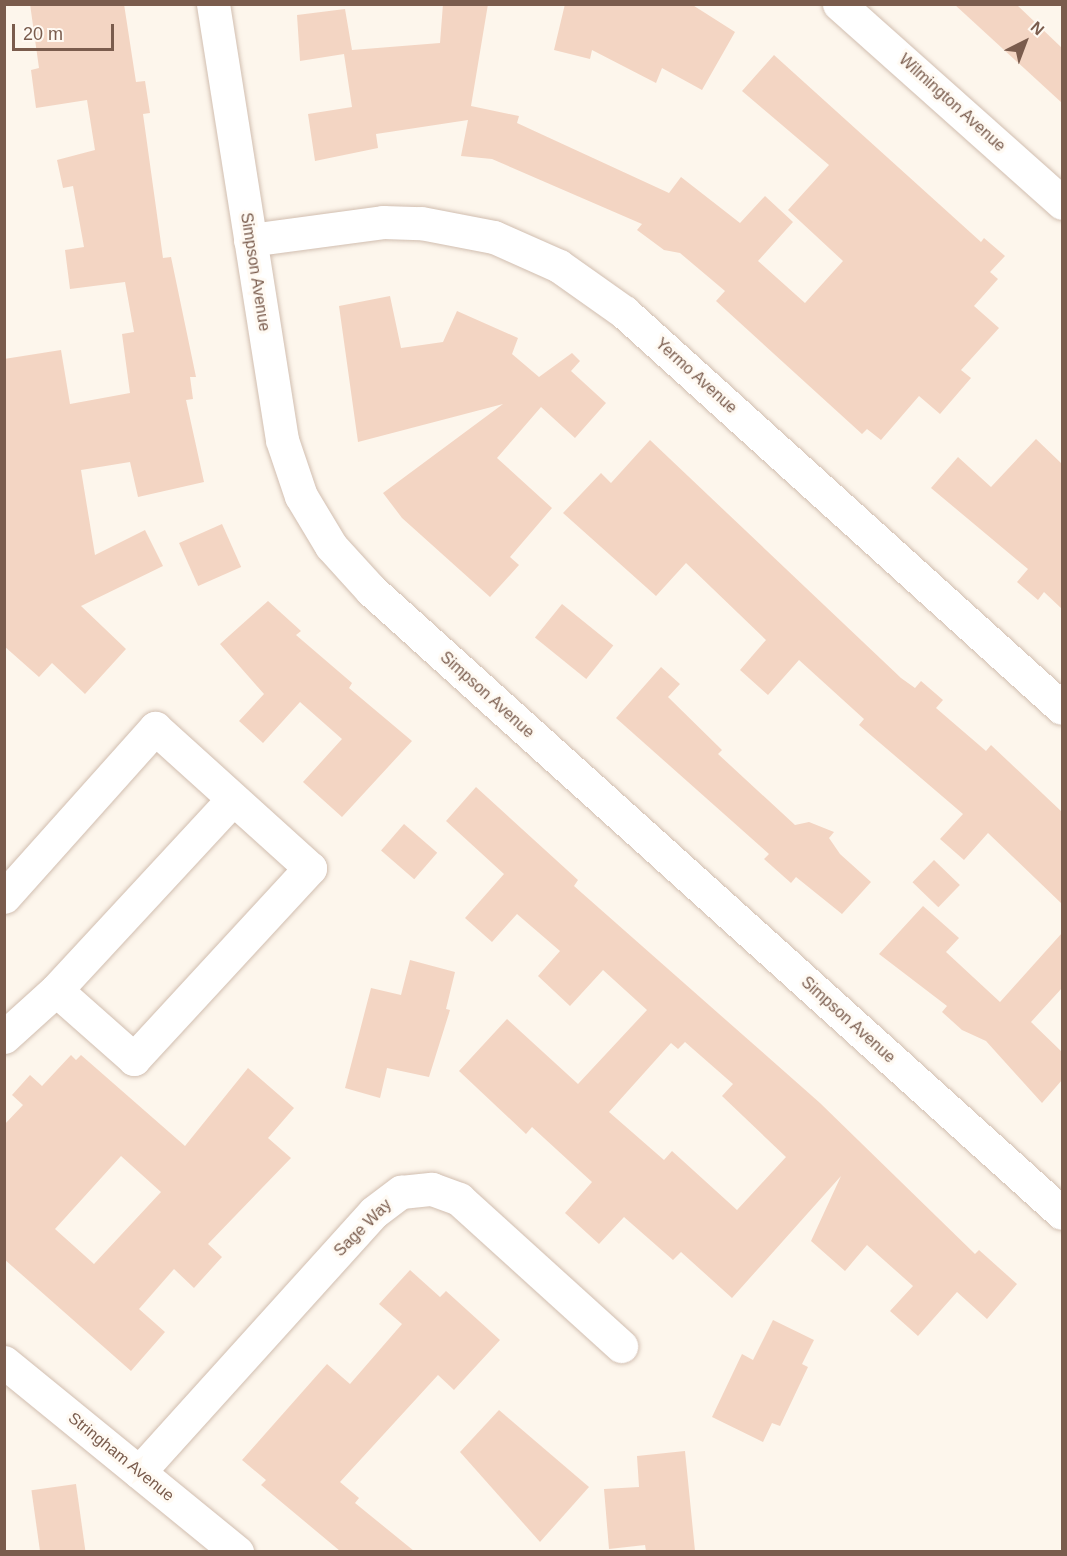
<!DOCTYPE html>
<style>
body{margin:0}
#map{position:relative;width:1067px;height:1556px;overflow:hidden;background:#fdf6ec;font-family:Helvetica,sans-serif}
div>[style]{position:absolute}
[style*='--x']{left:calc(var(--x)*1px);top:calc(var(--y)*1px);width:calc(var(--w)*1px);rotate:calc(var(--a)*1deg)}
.building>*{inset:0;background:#f3d5c3;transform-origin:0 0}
.roads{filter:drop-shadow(0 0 2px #d1beb0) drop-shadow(0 0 2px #d1beb0)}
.minor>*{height:33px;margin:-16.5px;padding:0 16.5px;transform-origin:16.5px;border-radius:16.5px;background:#fff}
span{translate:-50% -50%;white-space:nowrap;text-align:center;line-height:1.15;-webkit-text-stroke:6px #fffaf3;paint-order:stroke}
.street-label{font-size:16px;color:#7a5c4d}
.frame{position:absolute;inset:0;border:6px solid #7a5c4d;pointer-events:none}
.north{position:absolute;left:995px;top:12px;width:60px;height:60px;-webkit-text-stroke:4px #fffaf3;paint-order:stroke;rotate:42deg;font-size:16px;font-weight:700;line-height:24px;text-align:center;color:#7a5c4d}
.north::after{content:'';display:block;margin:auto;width:21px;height:27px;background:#7a5c4d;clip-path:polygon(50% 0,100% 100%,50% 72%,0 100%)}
.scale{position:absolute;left:12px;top:24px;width:102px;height:27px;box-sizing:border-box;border:3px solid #7a5c4d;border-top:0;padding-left:8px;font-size:18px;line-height:21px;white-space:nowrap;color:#7a5c4d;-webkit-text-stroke:4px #fffaf3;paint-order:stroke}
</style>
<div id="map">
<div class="building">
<div style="clip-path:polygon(30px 4px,124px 4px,136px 82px,145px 81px,150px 113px,143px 114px,163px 258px,171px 257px,196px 377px,190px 377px,193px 399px,186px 400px,204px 482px,138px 497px,130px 462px,81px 470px,95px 555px,145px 530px,163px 566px,81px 606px,126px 649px,85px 694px,52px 663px,39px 677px,4px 646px,4px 359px,61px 350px,70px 404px,130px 393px,122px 334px,134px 332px,125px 282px,70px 289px,65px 250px,84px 247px,73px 186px,63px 188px,57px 160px,95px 150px,87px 100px,36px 108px,31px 70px,39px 68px)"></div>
<div style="clip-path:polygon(443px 4px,488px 4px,471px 106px,519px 116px,517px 123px,669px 193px,681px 177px,740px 223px,765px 196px,793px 222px,758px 261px,805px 303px,843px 261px,788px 210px,829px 165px,742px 91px,774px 55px,981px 242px,984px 238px,1005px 256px,990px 272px,998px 279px,974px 306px,999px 328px,961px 370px,971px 378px,940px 414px,919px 396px,881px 440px,867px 429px,862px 434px,716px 301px,725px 291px,680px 253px,664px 250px,637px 230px,642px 224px,492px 159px,461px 156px,468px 120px,376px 134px,378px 148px,315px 161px,308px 114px,352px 107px,344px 54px,300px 61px,297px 15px,345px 9px,352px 50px,440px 43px)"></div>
<div style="clip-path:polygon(565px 4px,691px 4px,735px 32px,702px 90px,662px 68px,656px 83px,592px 50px,590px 59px,554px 50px)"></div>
<div style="clip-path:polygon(954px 4px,1016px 4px,1062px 48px,1062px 103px)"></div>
<div style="clip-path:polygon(390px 296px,401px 348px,443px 342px,457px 311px,518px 338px,512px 354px,539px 377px,572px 353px,580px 361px,571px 371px,606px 403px,575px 438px,541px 407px,497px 458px,552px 508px,510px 557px,519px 565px,490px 597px,402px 518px,383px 493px,503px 404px,358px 442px,339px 306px)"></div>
<div style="clip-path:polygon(1036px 439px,1062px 464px,1062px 609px,1044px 592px,1038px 600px,1017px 582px,1028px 569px,931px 488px,958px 457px,991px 487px)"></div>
<div style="clip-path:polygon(650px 440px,901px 678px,915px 688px,921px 681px,943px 700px,936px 708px,986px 751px,991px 745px,1062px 812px,1062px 904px,988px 833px,964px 860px,940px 839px,963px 814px,859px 725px,864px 719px,799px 660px,768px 695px,740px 670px,766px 640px,686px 563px,656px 596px,563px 513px,601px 473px,611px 483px)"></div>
<div style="left:222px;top:524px;width:47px;height:47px;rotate:66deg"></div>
<div style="clip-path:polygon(268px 601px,301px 631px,296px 635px,352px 683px,349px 688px,412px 741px,342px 817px,303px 782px,342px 739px,300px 702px,263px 743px,239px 721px,264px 694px,220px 644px)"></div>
<div style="left:562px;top:604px;width:66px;height:43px;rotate:39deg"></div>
<div style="clip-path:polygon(661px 667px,680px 684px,668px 697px,722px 750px,718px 754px,795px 825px,809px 822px,834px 832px,829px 838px,840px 854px,871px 882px,842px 914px,796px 877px,791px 883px,764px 859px,769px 854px,616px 718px)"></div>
<div style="clip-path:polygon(evenodd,476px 787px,578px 880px,574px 886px,820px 1103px,975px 1254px,979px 1250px,1017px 1284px,987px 1319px,957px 1292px,918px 1336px,890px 1311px,913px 1286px,867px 1245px,845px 1271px,811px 1241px,841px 1176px,732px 1298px,681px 1252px,673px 1260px,624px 1217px,599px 1244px,565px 1213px,592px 1182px,532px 1127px,526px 1134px,459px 1071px,507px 1019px,578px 1084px,647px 1010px,603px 970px,570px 1006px,538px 976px,560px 951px,517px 914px,492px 942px,465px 918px,504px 874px,446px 821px,476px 787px,685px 1042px,733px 1084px,722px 1096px,786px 1157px,737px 1210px,672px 1151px,664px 1160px,609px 1112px,671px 1043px,678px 1049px,685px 1042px)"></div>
<div style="left:404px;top:824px;width:44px;height:35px;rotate:41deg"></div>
<div style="left:934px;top:860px;width:36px;height:31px;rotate:44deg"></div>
<div style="clip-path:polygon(923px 906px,959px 938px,946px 952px,1000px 1002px,1062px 933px,1062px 988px,1031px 1022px,1062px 1052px,1062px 1080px,1042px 1103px,986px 1041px,962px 1030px,942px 1012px,947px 1006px,879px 954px)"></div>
<div style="clip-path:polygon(410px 960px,455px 972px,446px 1009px,450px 1010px,429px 1077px,387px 1068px,380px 1098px,345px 1088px,371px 988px,401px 995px)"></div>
<div style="clip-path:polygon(evenodd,71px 1055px,76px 1060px,81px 1055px,185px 1146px,248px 1068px,294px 1108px,268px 1138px,291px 1158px,208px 1244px,222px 1257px,194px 1288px,174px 1269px,139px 1309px,165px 1332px,131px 1371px,4px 1259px,4px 1125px,23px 1105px,12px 1095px,30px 1075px,42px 1086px,71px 1055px,121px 1156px,161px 1192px,94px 1264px,55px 1229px,121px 1156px)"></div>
<div style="clip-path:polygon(410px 1270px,440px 1297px,446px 1291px,500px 1340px,454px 1390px,438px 1375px,340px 1482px,359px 1498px,355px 1503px,414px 1551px,340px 1551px,261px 1485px,266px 1480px,242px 1460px,327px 1364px,350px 1384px,402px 1324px,379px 1304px)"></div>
<div style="clip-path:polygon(773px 1320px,814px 1340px,802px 1364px,808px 1367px,780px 1426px,772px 1423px,763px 1442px,712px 1417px,742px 1354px,753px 1360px)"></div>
<div style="clip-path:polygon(499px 1410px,589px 1487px,540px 1542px,460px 1452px)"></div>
<div style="clip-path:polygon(685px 1451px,695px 1551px,646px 1551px,645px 1545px,609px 1549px,604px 1489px,639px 1487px,637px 1456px)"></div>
<div style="left:76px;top:1484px;width:68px;height:45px;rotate:82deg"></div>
</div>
<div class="roads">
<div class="minor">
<div style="--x:213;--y:4;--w:441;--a:81"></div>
<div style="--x:282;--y:440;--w:59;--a:71.3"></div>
<div style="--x:301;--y:496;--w:58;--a:59"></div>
<div style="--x:331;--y:546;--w:59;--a:47.7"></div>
<div style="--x:371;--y:590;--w:930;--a:42.04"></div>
<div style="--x:839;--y:4;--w:299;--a:41.7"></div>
<div style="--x:250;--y:240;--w:134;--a:-7.7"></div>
<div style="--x:383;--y:222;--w:38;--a:2"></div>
<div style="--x:421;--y:223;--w:74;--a:10.9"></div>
<div style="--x:494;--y:237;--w:71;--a:24"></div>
<div style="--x:559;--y:266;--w:80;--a:35.3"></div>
<div style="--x:624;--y:312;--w:590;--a:42.12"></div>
<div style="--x:4;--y:897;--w:227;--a:-48.2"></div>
<div style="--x:155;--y:728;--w:209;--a:42.1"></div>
<div style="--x:310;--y:868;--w:260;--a:132.7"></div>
<div style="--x:134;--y:1059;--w:104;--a:-138.5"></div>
<div style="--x:56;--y:990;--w:70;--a:137.9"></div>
<div style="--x:56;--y:990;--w:260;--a:-47.2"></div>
<div style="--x:4;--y:1362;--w:301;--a:39.2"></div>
<div style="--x:139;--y:1472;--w:350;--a:-47.9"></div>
<div style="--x:374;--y:1212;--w:34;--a:-37"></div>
<div style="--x:401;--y:1192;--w:31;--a:-6"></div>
<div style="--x:432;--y:1189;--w:29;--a:20"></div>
<div style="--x:459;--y:1199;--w:219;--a:42.2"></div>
</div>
</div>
<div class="street-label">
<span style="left:952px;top:103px;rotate:42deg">Wilmington Avenue</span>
<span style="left:255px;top:272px;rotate:81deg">Simpson Avenue</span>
<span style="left:696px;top:376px;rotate:42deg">Yermo Avenue</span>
<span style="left:487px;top:695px;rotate:42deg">Simpson Avenue</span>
<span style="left:848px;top:1020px;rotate:42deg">Simpson Avenue</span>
<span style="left:363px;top:1228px;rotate:-45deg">Sage Way</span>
<span style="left:121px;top:1457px;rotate:39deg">Stringham Avenue</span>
</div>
<div class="frame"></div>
<div class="north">N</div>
<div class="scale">20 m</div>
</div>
